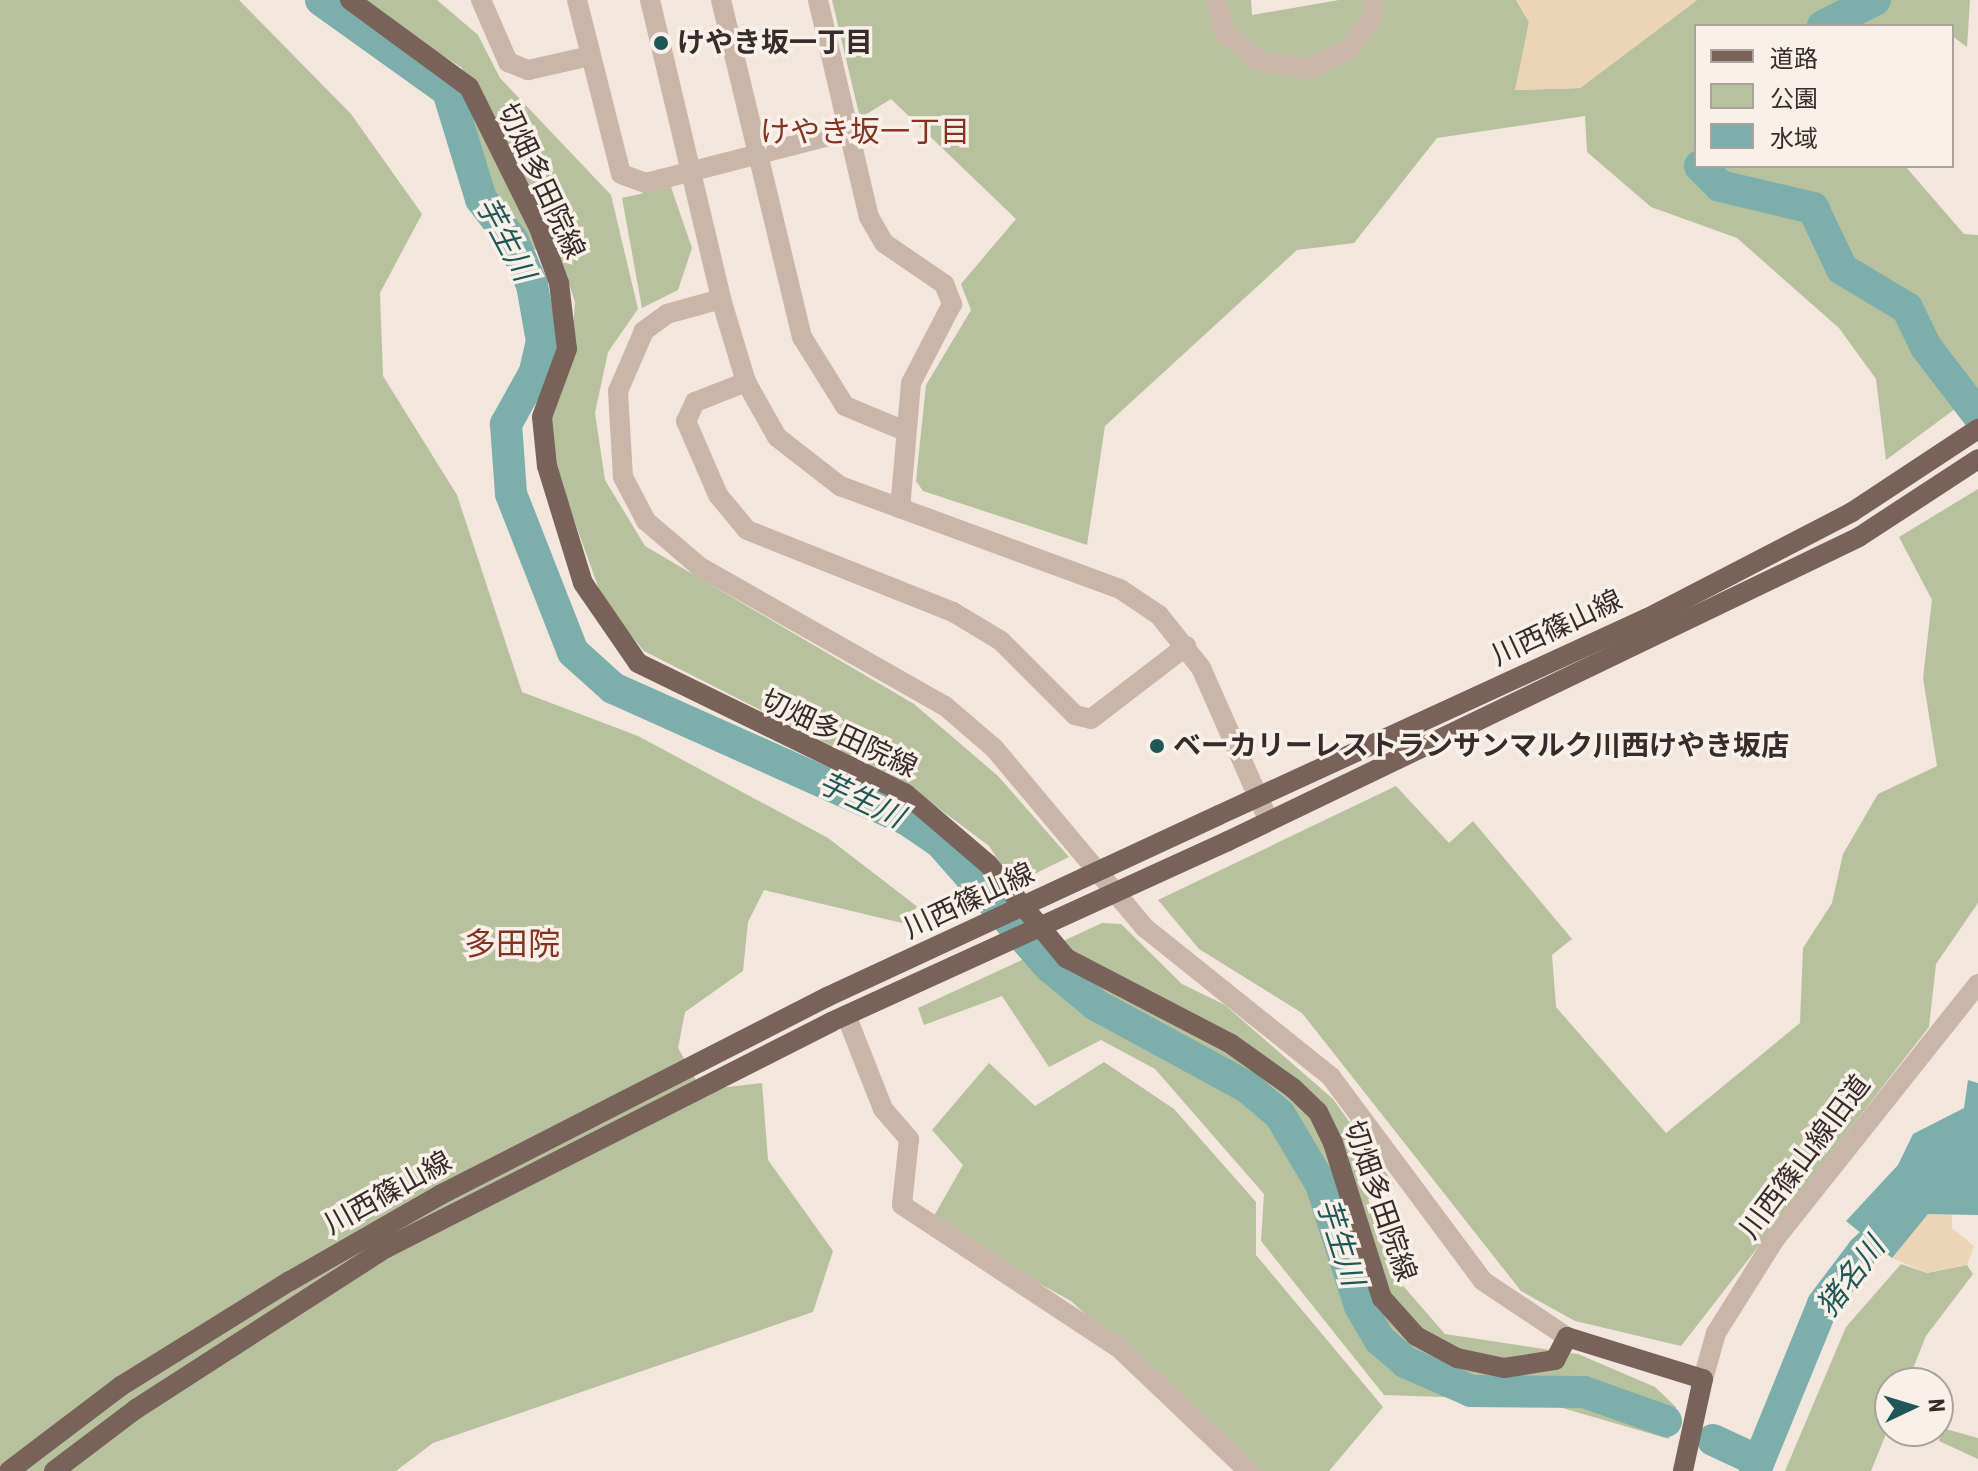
<!DOCTYPE html>
<meta charset="utf-8">
<style>
body{margin:0}
#map{position:relative;width:1978px;height:1471px;overflow:hidden;background:#f2e6dd;font-family:"Roboto Condensed","Noto Sans JP",sans-serif}
div>[style]{position:absolute}
[style*='--x']{left:calc(var(--x)*1px);top:calc(var(--y)*1px);width:calc(var(--w)*1px);rotate:calc(var(--a)*1deg)}
.green>*{inset:0;background:#b7c19d}
.sand>*{inset:0;background:#ecd5b4}
.water>*{inset:0;background:#7caeac}
.river>*{height:32px;margin:-16px;padding:0 16px;transform-origin:16px;border-radius:16px;background:#7caeac}
.minor>*{height:20px;margin:-10px;padding:0 10px;transform-origin:10px;border-radius:10px;background:#cab5a9}
.major>*{height:20px;margin:-10px;padding:0 10px;transform-origin:10px;border-radius:10px;background:#78625a}
.major-bridge>*{height:20px;margin:-10px;padding:0 10px;transform-origin:10px;border-radius:10px;background:#78625a}
.dots>*{width:22px;height:22px;translate:-50% -50%;box-sizing:border-box;border:4px solid #f9f1e9;border-radius:50%}
span{translate:-50% -50%;white-space:nowrap;text-align:center;line-height:1.15;-webkit-text-stroke:7px #f9f1e9;paint-order:stroke}
.poi-label{font-size:28px;color:#372c29;font-weight:700}
.left{translate:0 -50%;text-align:left}
.street-label{font-size:28px;color:#372c29}
.neighbourhood-label{font-size:30px;color:#843323}
.water-label{font-size:30px;color:#1f5857;font-style:italic}
.quarter-label{font-size:32px;color:#843323}
.legend{position:absolute;left:1694px;top:24px;width:260px;height:144px;box-sizing:border-box;background:#f9f1e9;border:2px solid #aba29c;margin:0;padding:10px 14px;list-style:none;font-size:24px;color:#372c29}
.legend li{display:flex;align-items:center;gap:16px;height:40px}
.legend b{width:40px;border:2px solid #aba29c}
.north{position:absolute;left:1874px;top:1367px;width:80px;height:80px;box-sizing:border-box;background:#f9f1e9;border:2px solid #aba29c;border-radius:50%;rotate:86deg;font-size:22px;font-weight:700;line-height:32px;text-align:center;color:#372c29}
.north::after{content:'';display:block;margin:auto;width:28px;height:36px;background:#1f5857;clip-path:polygon(50% 0,100% 100%,50% 72%,0 100%)}
</style>
<div id="map">
<div class="green">
<div style="clip-path:polygon(0 0,239px 0,351px 114px,422px 214px,380px 293px,383px 376px,457px 495px,522px 692px,638px 736px,828px 838px,923px 911px,902px 923px,764px 890px,748px 922px,743px 971px,685px 1012px,678px 1048px,702px 1090px,762px 1083px,768px 1160px,833px 1251px,813px 1312px,433px 1443px,396px 1471px,0 1471px)"></div>
<div style="clip-path:polygon(357px 0,437px 0,478px 35px,500px 78px,611px 195px,638px 309px,608px 352px,595px 413px,605px 480px,645px 546px,914px 704px,998px 776px,1069px 857px,1014px 884px,989px 846px,905px 783px,644px 651px,604px 603px,555px 467px,550px 424px,571px 351px,575px 302px,562px 263px,526px 245px,473px 159px,462px 68px)"></div>
<div style="clip-path:polygon(832px 0,1251px 0,1252px 15px,1339px 0,1516px 0,1529px 22px,1516px 90px,1580px 88px,1697px 0,1970px 0,1967px 47px,1952px 36px,1952px 26px,1696px 26px,1696px 166px,1905px 166px,1964px 234px,1978px 235px,1978px 392px,1886px 460px,1876px 379px,1839px 328px,1737px 238px,1651px 207px,1587px 152px,1585px 116px,1437px 138px,1354px 243px,1297px 250px,1105px 426px,1087px 545px,923px 491px,916px 481px,926px 385px,971px 310px,961px 284px,1016px 219px,891px 99px,860px 118px)"></div>
<div style="clip-path:polygon(671px 187px,692px 248px,678px 290px,642px 308px,622px 198px)"></div>
<div style="clip-path:polygon(1978px 489px,1978px 903px,1936px 964px,1929px 1027px,1681px 1346px,1575px 1321px,1521px 1291px,1302px 1013px,1199px 949px,1158px 900px,1396px 786px,1449px 843px,1473px 821px,1572px 939px,1552px 955px,1556px 1007px,1666px 1133px,1800px 1023px,1803px 948px,1832px 903px,1843px 854px,1878px 794px,1937px 766px,1923px 678px,1932px 600px,1899px 537px)"></div>
<div style="clip-path:polygon(1102px 923px,1121px 924px,1182px 984px,1225px 1005px,1333px 1099px,1394px 1184px,1368px 1199px,1391px 1272px,1445px 1334px,1578px 1354px,1655px 1387px,1676px 1407px,1669px 1439px,1535px 1400px,1384px 1395px,1261px 1241px,1264px 1194px,1155px 1069px,1101px 1040px,1049px 1067px,1002px 996px,924px 1025px,918px 1008px)"></div>
<div style="clip-path:polygon(1104px 1062px,1174px 1109px,1256px 1202px,1256px 1255px,1383px 1407px,1329px 1471px,1258px 1471px,1071px 1301px,930px 1223px,963px 1165px,932px 1130px,989px 1063px,1035px 1106px)"></div>
<div style="clip-path:polygon(1901px 1264px,1927px 1273px,1967px 1265px,1973px 1274px,1926px 1336px,1907px 1383px,1890px 1383px,1890px 1424px,1871px 1471px,1785px 1471px,1846px 1327px)"></div>
<div style="clip-path:polygon(1942px 1428px,1978px 1438px,1978px 1459px,1939px 1441px)"></div>
</div>
<div class="sand">
<div style="clip-path:polygon(1516px 0,1697px 0,1580px 88px,1515px 90px,1529px 22px)"></div>
<div style="clip-path:polygon(1928px 1213px,1952px 1213px,1952px 1228px,1974px 1246px,1967px 1265px,1927px 1273px,1892px 1258px)"></div>
</div>
<div class="water">
<div style="clip-path:polygon(1968px 1080px,1978px 1083px,1978px 1215px,1928px 1214px,1892px 1258px,1846px 1221px,1898px 1165px,1913px 1134px,1964px 1108px)"></div>
</div>
<div class="river">
<div style="--x:321;--y:0;--w:156;--a:35.6"></div>
<div style="--x:448;--y:91;--w:113;--a:73"></div>
<div style="--x:481;--y:199;--w:53;--a:52.7"></div>
<div style="--x:513;--y:241;--w:48;--a:66.6"></div>
<div style="--x:532;--y:285;--w:57;--a:79.9"></div>
<div style="--x:542;--y:341;--w:32;--a:103"></div>
<div style="--x:535;--y:372;--w:60;--a:119.1"></div>
<div style="--x:506;--y:424;--w:70;--a:85.9"></div>
<div style="--x:511;--y:494;--w:170;--a:68.6"></div>
<div style="--x:573;--y:652;--w:54;--a:42"></div>
<div style="--x:613;--y:688;--w:321;--a:24.1"></div>
<div style="--x:906;--y:819;--w:41;--a:34.1"></div>
<div style="--x:940;--y:842;--w:165;--a:48.7"></div>
<div style="--x:1049;--y:966;--w:61;--a:39.7"></div>
<div style="--x:1096;--y:1005;--w:172;--a:28.5"></div>
<div style="--x:1247;--y:1087;--w:43;--a:40.3"></div>
<div style="--x:1280;--y:1115;--w:80;--a:59.3"></div>
<div style="--x:1321;--y:1184;--w:128;--a:72.3"></div>
<div style="--x:1360;--y:1306;--w:39;--a:60"></div>
<div style="--x:1380;--y:1340;--w:33;--a:41"></div>
<div style="--x:1405;--y:1362;--w:72;--a:23.7"></div>
<div style="--x:1471;--y:1391;--w:113;--a:0.5"></div>
<div style="--x:1584;--y:1392;--w:87;--a:19.5"></div>
<div style="--x:1823;--y:26;--w:58;--a:-26.6"></div>
<div style="--x:1700;--y:166;--w:28;--a:45"></div>
<div style="--x:1720;--y:186;--w:96;--a:13.3"></div>
<div style="--x:1813;--y:208;--w:68;--a:64.6"></div>
<div style="--x:1842;--y:269;--w:76;--a:31"></div>
<div style="--x:1907;--y:308;--w:43;--a:64"></div>
<div style="--x:1926;--y:347;--w:86;--a:52.6"></div>
<div style="--x:1713;--y:1440;--w:47;--a:24.9"></div>
<div style="--x:1755;--y:1471;--w:180;--a:-67.8"></div>
<div style="--x:1823;--y:1304;--w:66;--a:-53"></div>
<div style="--x:1863;--y:1251;--w:57;--a:-42.9"></div>
</div>
<div class="minor">
<div style="--x:481;--y:0;--w:68;--a:66.5"></div>
<div style="--x:508;--y:62;--w:22;--a:22"></div>
<div style="--x:528;--y:70;--w:64;--a:-12.7"></div>
<div style="--x:577;--y:0;--w:179;--a:75.8"></div>
<div style="--x:621;--y:174;--w:27;--a:20"></div>
<div style="--x:646;--y:183;--w:209;--a:-14.4"></div>
<div style="--x:650;--y:0;--w:307;--a:76.6"></div>
<div style="--x:721;--y:299;--w:87;--a:73.2"></div>
<div style="--x:746;--y:382;--w:63;--a:60.6"></div>
<div style="--x:777;--y:437;--w:80;--a:37.9"></div>
<div style="--x:840;--y:486;--w:298;--a:20.2"></div>
<div style="--x:1120;--y:589;--w:47;--a:33.7"></div>
<div style="--x:1159;--y:615;--w:68;--a:51.6"></div>
<div style="--x:1201;--y:668;--w:165;--a:66.1"></div>
<div style="--x:721;--y:0;--w:347;--a:76.5"></div>
<div style="--x:802;--y:337;--w:81;--a:58.1"></div>
<div style="--x:845;--y:406;--w:65;--a:22.6"></div>
<div style="--x:818;--y:0;--w:223;--a:76.8"></div>
<div style="--x:869;--y:217;--w:30;--a:60"></div>
<div style="--x:884;--y:243;--w:73;--a:34.3"></div>
<div style="--x:944;--y:284;--w:22;--a:68"></div>
<div style="--x:952;--y:304;--w:89;--a:117.4"></div>
<div style="--x:911;--y:383;--w:126;--a:95"></div>
<div style="--x:1216;--y:0;--w:33;--a:76"></div>
<div style="--x:1224;--y:32;--w:45;--a:40.5"></div>
<div style="--x:1258;--y:61;--w:51;--a:9.1"></div>
<div style="--x:1308;--y:69;--w:46;--a:-26"></div>
<div style="--x:1349;--y:49;--w:41;--a:-54"></div>
<div style="--x:1373;--y:16;--w:16;--a:-86"></div>
<div style="--x:721;--y:299;--w:56;--a:164.5"></div>
<div style="--x:667;--y:314;--w:29;--a:144"></div>
<div style="--x:644;--y:331;--w:65;--a:113.4"></div>
<div style="--x:618;--y:391;--w:86;--a:86.7"></div>
<div style="--x:623;--y:477;--w:50;--a:62.4"></div>
<div style="--x:646;--y:521;--w:71;--a:40.4"></div>
<div style="--x:700;--y:567;--w:282;--a:29.6"></div>
<div style="--x:945;--y:706;--w:65;--a:40.6"></div>
<div style="--x:994;--y:748;--w:234;--a:50"></div>
<div style="--x:1144;--y:927;--w:240;--a:38.7"></div>
<div style="--x:1331;--y:1077;--w:254;--a:53.3"></div>
<div style="--x:1483;--y:1281;--w:101;--a:33.7"></div>
<div style="--x:746;--y:382;--w:55;--a:158.6"></div>
<div style="--x:695;--y:402;--w:21;--a:115"></div>
<div style="--x:686;--y:421;--w:81;--a:66.6"></div>
<div style="--x:718;--y:495;--w:45;--a:50.4"></div>
<div style="--x:747;--y:530;--w:222;--a:21.7"></div>
<div style="--x:953;--y:612;--w:56;--a:31.1"></div>
<div style="--x:1001;--y:641;--w:105;--a:45"></div>
<div style="--x:1075;--y:715;--w:16;--a:14"></div>
<div style="--x:1091;--y:719;--w:120;--a:-37.5"></div>
<div style="--x:846;--y:1015;--w:101;--a:68.5"></div>
<div style="--x:883;--y:1109;--w:40;--a:49"></div>
<div style="--x:909;--y:1139;--w:66;--a:96.1"></div>
<div style="--x:902;--y:1205;--w:260;--a:33.4"></div>
<div style="--x:1119;--y:1348;--w:178;--a:43.6"></div>
<div style="--x:1703;--y:1379;--w:48;--a:-74.2"></div>
<div style="--x:1716;--y:1333;--w:111;--a:-57.9"></div>
<div style="--x:1775;--y:1239;--w:326;--a:-51.5"></div>
</div>
<div class="major">
<div style="--x:350;--y:0;--w:147;--a:36.2"></div>
<div style="--x:469;--y:87;--w:157;--a:63.6"></div>
<div style="--x:539;--y:228;--w:59;--a:70"></div>
<div style="--x:559;--y:283;--w:66;--a:83.1"></div>
<div style="--x:567;--y:349;--w:72;--a:110.2"></div>
<div style="--x:542;--y:417;--w:49;--a:84.2"></div>
<div style="--x:547;--y:466;--w:122;--a:72.9"></div>
<div style="--x:583;--y:583;--w:97;--a:55.5"></div>
<div style="--x:638;--y:663;--w:298;--a:26"></div>
<div style="--x:906;--y:794;--w:109;--a:40.5"></div>
<div style="--x:989;--y:865;--w:121;--a:50.4"></div>
<div style="--x:1066;--y:958;--w:186;--a:27.5"></div>
<div style="--x:1231;--y:1044;--w:76;--a:35.4"></div>
<div style="--x:1293;--y:1088;--w:35;--a:44"></div>
<div style="--x:1318;--y:1112;--w:34;--a:64"></div>
<div style="--x:1333;--y:1143;--w:163;--a:72.5"></div>
<div style="--x:1382;--y:1298;--w:51;--a:48.2"></div>
<div style="--x:1416;--y:1336;--w:47;--a:28.2"></div>
<div style="--x:1457;--y:1358;--w:48;--a:12"></div>
<div style="--x:1504;--y:1368;--w:52;--a:-8.9"></div>
<div style="--x:1555;--y:1360;--w:26;--a:-62"></div>
<div style="--x:1567;--y:1337;--w:142;--a:17.2"></div>
<div style="--x:1703;--y:1379;--w:94;--a:102.3"></div>
<div style="--x:1219;--y:815;--w:470;--a:-24.7"></div>
<div style="--x:1646;--y:619;--w:232;--a:-27.4"></div>
<div style="--x:1852;--y:512;--w:151;--a:-33.4"></div>
<div style="--x:1228;--y:841;--w:700;--a:-25.72"></div>
<div style="--x:1859;--y:537;--w:142;--a:-33.2"></div>
<div style="--x:9;--y:1471;--w:141;--a:-37.2"></div>
<div style="--x:121;--y:1386;--w:199;--a:-31.9"></div>
<div style="--x:290;--y:1281;--w:173;--a:-29.8"></div>
<div style="--x:440;--y:1195;--w:435;--a:-27.1"></div>
<div style="--x:54;--y:1471;--w:103;--a:-37.1"></div>
<div style="--x:136;--y:1409;--w:297;--a:-32.8"></div>
<div style="--x:386;--y:1248;--w:499;--a:-26.9"></div>
</div>
<div class="major-bridge">
<div style="--x:827;--y:997;--w:432;--a:-24.9"></div>
<div style="--x:831;--y:1022;--w:436;--a:-24.5"></div>
</div>
<div class="dots">
<div style="left:661px;top:43px;background:#1f5857"></div>
<div style="left:1157px;top:746px;background:#1f5857"></div>
</div>
<div class="poi-label">
<span class="left" style="left:677px;top:43px">けやき坂一丁目</span>
<span class="left" style="left:1173px;top:746px">ベーカリーレストランサンマルク川西けやき坂店</span>
</div>
<div class="street-label">
<span style="left:541px;top:181px;rotate:65deg">切畑多田院線</span>
<span style="left:1557px;top:628px;rotate:-25deg">川西篠山線</span>
<span style="left:839px;top:734px;rotate:25deg">切畑多田院線</span>
<span style="left:969px;top:901px;rotate:-25deg">川西篠山線</span>
<span style="left:1805px;top:1157px;rotate:-53deg">川西篠山線旧道</span>
<span style="left:388px;top:1193px;rotate:-29deg">川西篠山線</span>
<span style="left:1380px;top:1201px;rotate:71deg">切畑多田院線</span>
</div>
<div class="neighbourhood-label">
<span style="left:865px;top:132px">けやき坂一丁目</span>
</div>
<div class="water-label">
<span style="left:505px;top:239px;rotate:62deg">芋生川</span>
<span style="left:861px;top:800px;rotate:25deg">芋生川</span>
<span style="left:1340px;top:1242px;rotate:72deg">芋生川</span>
<span style="left:1851px;top:1277px;rotate:-53deg">猪名川</span>
</div>
<div class="quarter-label">
<span style="left:512px;top:944px">多田院</span>
</div>
<ul class="legend">
<li><b style="height:10px;background:#78625a"></b>道路</li>
<li><b style="height:22px;background:#b7c19d"></b>公園</li>
<li><b style="height:22px;background:#7caeac"></b>水域</li>
</ul>
<div class="north">N</div>
</div>
